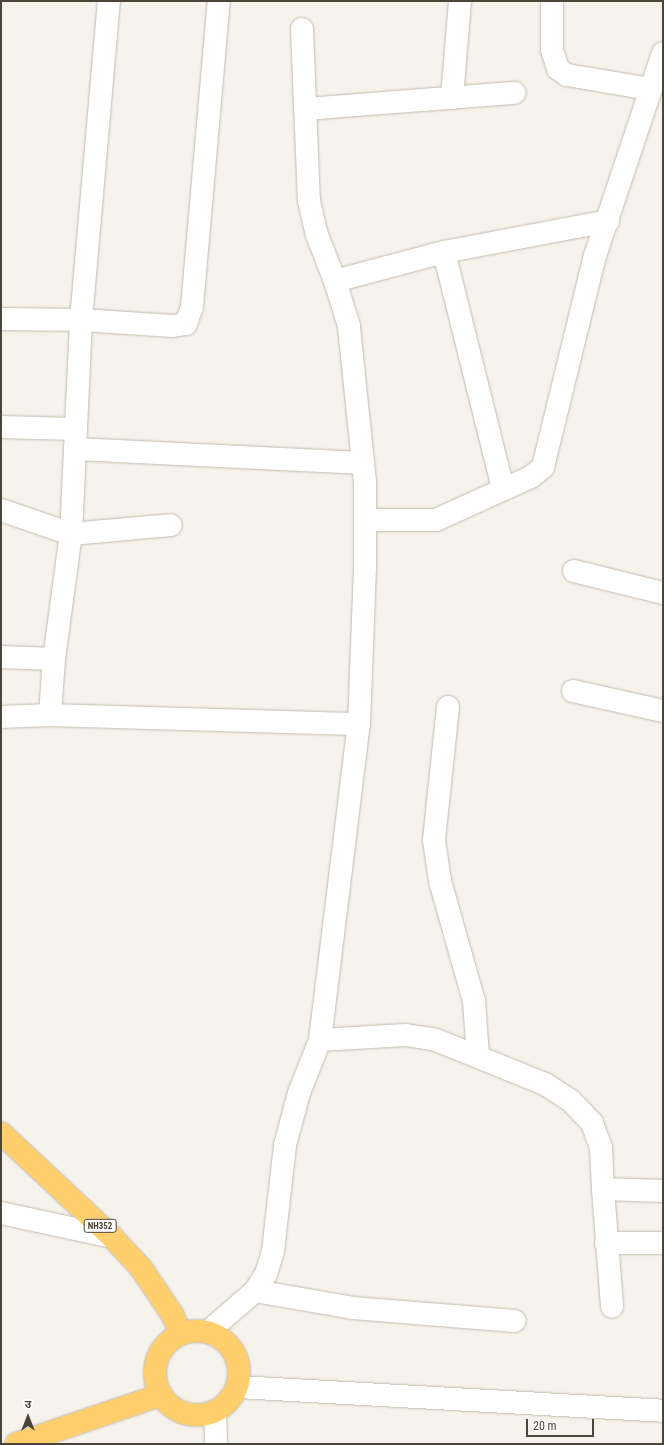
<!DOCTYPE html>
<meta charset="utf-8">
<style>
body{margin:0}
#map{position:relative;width:664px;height:1445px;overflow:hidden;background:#f6f3ec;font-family:"Roboto Condensed","Noto Sans Devanagari",sans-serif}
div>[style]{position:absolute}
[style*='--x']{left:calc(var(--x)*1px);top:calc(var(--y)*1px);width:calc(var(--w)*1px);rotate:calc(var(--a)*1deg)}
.roads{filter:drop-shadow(0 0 1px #c2bbae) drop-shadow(0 0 1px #c2bbae)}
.minor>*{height:22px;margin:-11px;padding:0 11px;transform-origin:11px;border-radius:11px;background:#fff}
.highway>*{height:22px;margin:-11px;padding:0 11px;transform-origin:11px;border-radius:11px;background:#ffcf6e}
.highway>.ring{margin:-11px;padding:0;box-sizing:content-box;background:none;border:22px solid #ffcf6e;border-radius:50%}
span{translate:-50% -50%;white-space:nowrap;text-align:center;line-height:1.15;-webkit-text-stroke:3px #fff;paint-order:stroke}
.shield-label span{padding:1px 3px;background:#fff;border:1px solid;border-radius:3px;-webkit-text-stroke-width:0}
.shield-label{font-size:9px;color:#4b4439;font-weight:700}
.frame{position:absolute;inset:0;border:2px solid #4b4439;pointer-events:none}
.north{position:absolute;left:8px;top:1397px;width:40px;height:40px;-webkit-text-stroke:3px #fff;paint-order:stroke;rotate:0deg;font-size:11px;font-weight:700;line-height:16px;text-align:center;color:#4b4439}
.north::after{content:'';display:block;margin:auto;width:14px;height:18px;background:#4b4439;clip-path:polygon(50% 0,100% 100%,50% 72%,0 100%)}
.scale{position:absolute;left:526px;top:1419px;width:68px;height:18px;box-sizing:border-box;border:2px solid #4b4439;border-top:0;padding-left:5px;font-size:12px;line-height:14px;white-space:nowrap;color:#4b4439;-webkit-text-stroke:3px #fff;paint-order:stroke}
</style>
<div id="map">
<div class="roads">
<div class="minor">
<div style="--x:552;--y:1;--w:49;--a:90"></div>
<div style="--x:552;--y:50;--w:20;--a:72"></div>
<div style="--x:558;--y:69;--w:11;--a:34"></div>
<div style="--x:567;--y:75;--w:85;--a:9.5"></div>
<div style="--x:302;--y:29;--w:172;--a:87.7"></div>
<div style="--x:309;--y:201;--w:35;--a:77"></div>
<div style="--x:317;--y:235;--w:49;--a:68.6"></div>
<div style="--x:452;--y:98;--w:97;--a:-85.3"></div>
<div style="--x:305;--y:109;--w:210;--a:-4.4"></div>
<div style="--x:444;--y:252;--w:243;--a:76"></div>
<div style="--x:1;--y:319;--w:80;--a:0.7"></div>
<div style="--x:81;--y:320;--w:92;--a:3.7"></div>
<div style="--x:173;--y:326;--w:13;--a:-9"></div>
<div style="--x:186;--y:324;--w:18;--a:-71"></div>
<div style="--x:192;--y:307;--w:307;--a:-85"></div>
<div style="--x:1;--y:427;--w:75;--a:1.5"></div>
<div style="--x:76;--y:449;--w:287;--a:2.8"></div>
<div style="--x:1;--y:510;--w:74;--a:18.9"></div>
<div style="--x:71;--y:534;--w:100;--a:-5.1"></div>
<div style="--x:365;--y:520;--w:71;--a:0"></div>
<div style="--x:436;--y:520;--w:104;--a:-24.4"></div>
<div style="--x:531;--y:477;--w:16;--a:-40"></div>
<div style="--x:543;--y:467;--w:217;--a:-76.2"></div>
<div style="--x:595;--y:256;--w:214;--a:-71.5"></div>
<div style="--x:574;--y:571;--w:92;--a:13.9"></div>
<div style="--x:1;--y:657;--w:53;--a:2.2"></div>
<div style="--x:573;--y:691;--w:92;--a:12.5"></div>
<div style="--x:448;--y:707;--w:134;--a:96"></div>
<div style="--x:434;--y:840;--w:41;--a:81.7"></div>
<div style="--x:440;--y:881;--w:125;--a:74.2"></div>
<div style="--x:474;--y:1001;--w:55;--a:85.8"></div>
<div style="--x:50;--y:715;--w:56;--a:-85.9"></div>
<div style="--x:54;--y:659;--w:126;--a:-82.3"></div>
<div style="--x:71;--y:534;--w:214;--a:-87.3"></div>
<div style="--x:81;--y:320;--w:320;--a:-85"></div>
<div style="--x:1;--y:717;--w:49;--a:-2.3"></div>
<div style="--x:50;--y:715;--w:309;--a:1.7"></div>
<div style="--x:320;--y:1040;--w:86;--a:-3.3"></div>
<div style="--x:406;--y:1035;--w:30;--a:9"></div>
<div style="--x:436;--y:1040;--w:118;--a:22"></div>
<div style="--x:545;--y:1084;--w:30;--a:33"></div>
<div style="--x:570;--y:1100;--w:32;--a:46"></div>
<div style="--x:592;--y:1123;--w:27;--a:70"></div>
<div style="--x:601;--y:1148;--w:41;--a:87.2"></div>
<div style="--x:603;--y:1189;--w:60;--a:1.9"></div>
<div style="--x:603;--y:1189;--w:118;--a:85.6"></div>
<div style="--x:1;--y:1213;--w:114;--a:12.2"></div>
<div style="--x:606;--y:1243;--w:57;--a:0"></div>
<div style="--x:255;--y:1291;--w:99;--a:9.8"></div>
<div style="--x:353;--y:1308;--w:162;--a:4.6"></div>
<div style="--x:209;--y:1331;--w:61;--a:-41"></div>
<div style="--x:255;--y:1291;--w:20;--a:-57"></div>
<div style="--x:266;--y:1274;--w:24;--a:-73"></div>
<div style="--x:273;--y:1251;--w:107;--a:-83.5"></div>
<div style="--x:285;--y:1145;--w:54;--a:-74.9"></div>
<div style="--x:299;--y:1093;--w:57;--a:-68.4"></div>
<div style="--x:320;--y:1040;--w:318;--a:-83"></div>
<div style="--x:359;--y:724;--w:158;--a:-87.8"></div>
<div style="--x:365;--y:566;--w:84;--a:-90"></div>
<div style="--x:365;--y:482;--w:157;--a:-95.9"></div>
<div style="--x:349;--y:326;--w:47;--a:-107.3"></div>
<div style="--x:335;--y:281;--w:113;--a:-14.9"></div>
<div style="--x:444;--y:252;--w:167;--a:-10.7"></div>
<div style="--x:238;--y:1387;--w:426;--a:3.2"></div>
<div style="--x:215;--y:1412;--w:32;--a:88"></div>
</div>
<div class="highway">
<div style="--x:1;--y:1133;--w:152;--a:43.1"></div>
<div style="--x:112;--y:1237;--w:42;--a:46.9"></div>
<div style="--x:141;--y:1268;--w:55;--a:56"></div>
<div style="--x:172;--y:1314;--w:21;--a:65"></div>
<div class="ring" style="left:155px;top:1331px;width:62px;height:62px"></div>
<div style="--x:16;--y:1444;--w:153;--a:-18.7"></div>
</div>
</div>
<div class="shield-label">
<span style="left:100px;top:1226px">NH352</span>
</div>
<div class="frame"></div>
<div class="north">उ</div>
<div class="scale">20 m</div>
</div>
